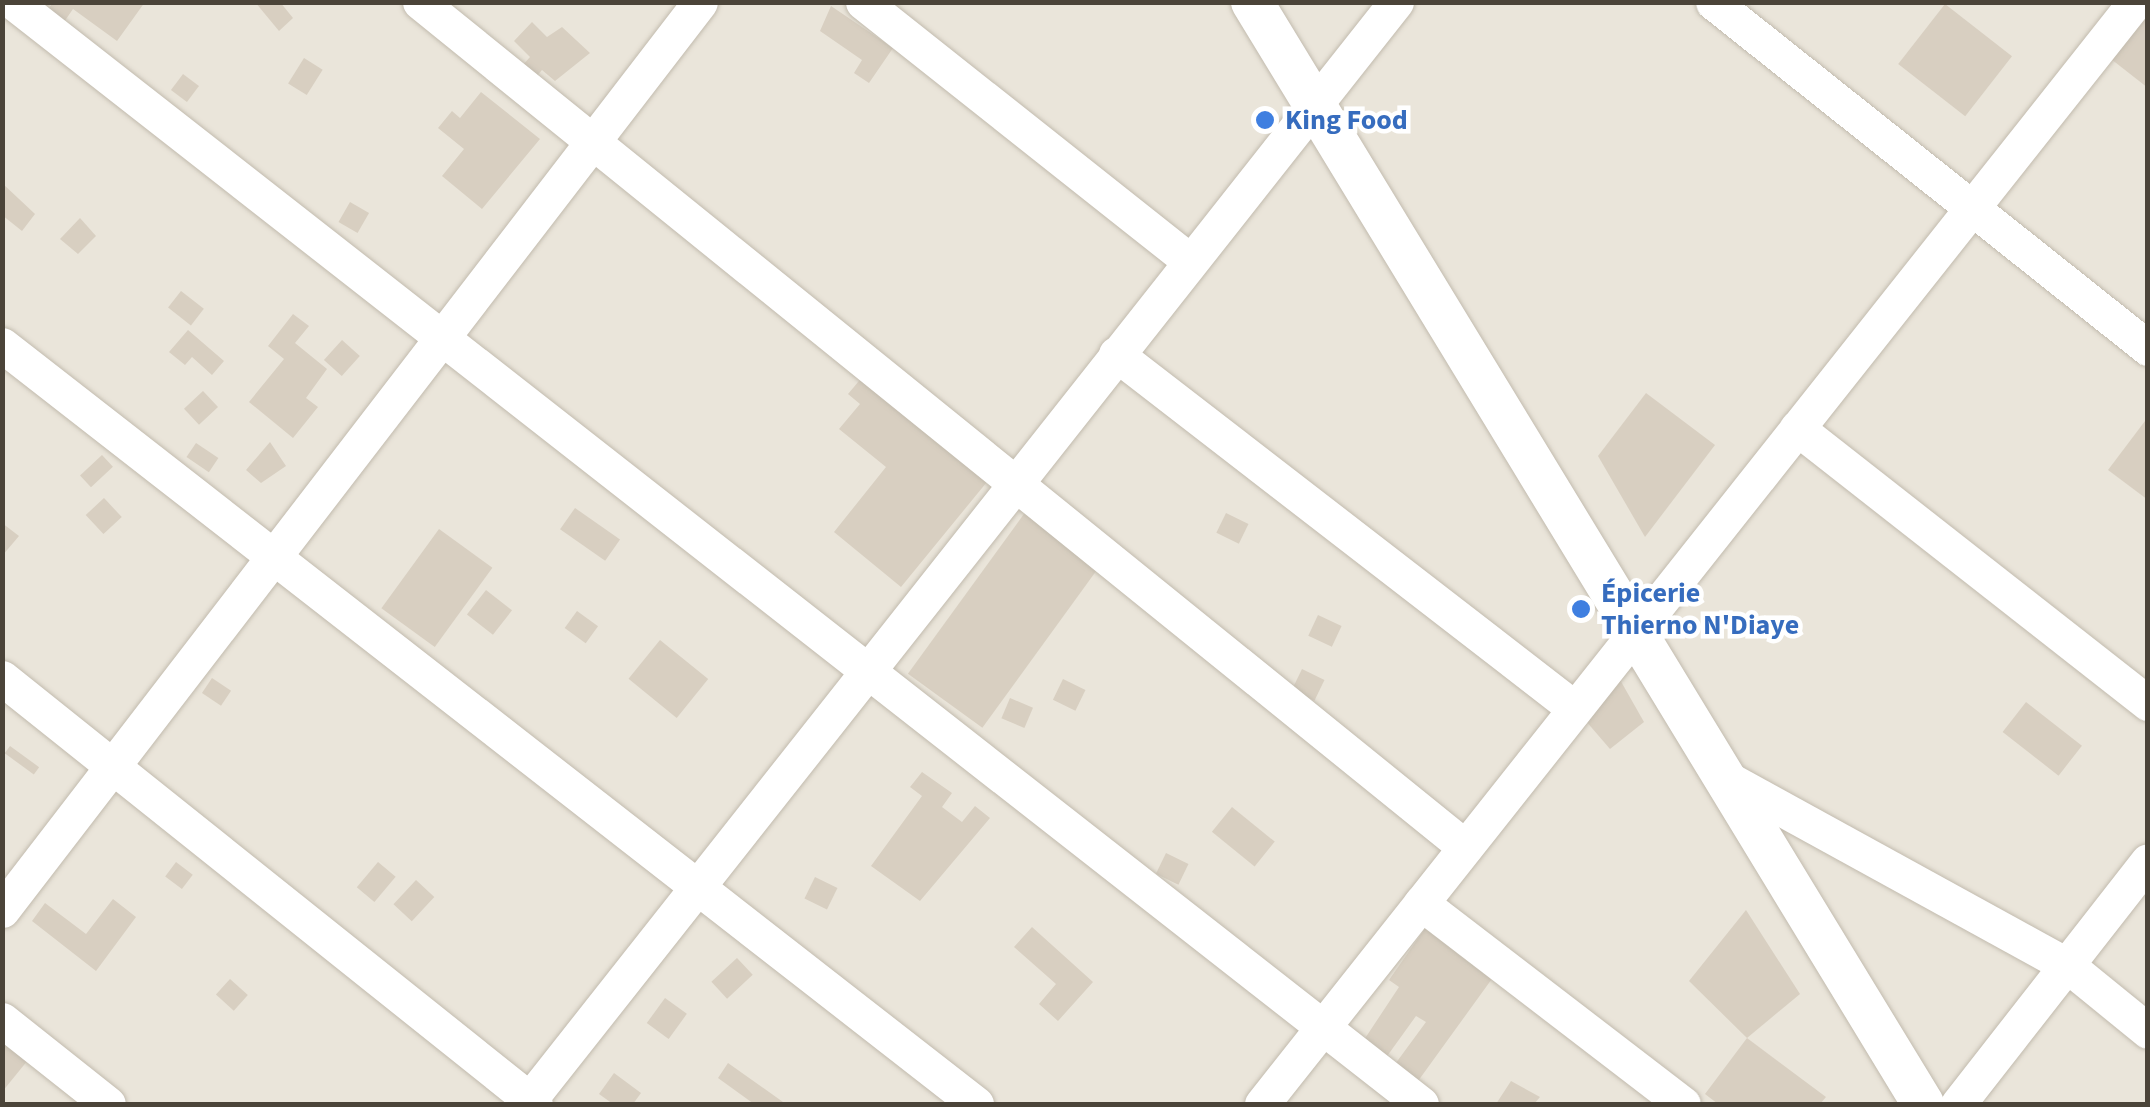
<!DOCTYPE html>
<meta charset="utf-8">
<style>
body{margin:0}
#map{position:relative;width:2150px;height:1107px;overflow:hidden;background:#f6f3ec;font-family:"Source Sans 3",sans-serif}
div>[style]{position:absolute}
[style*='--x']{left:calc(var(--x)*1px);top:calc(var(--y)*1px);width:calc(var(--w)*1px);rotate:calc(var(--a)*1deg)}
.residential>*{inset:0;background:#eae5da;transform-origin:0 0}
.building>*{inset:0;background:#d8cfc1;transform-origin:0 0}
.roads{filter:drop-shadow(0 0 2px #c2bbae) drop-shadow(0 0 2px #c2bbae)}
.minor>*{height:35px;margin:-17.5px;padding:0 17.5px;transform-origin:17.5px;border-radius:17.5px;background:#fff}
.tertiary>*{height:42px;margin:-21px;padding:0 21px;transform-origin:21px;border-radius:21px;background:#fff}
.dots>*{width:28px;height:28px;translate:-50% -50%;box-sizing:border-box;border:5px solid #fff;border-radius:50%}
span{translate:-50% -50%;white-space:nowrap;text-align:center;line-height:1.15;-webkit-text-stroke:9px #fff;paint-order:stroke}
.shop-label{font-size:28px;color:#366cbe;font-weight:700}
.left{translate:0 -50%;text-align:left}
.frame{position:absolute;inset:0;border:5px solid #4b4439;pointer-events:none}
</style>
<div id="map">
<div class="residential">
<div style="left:3px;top:3px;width:2144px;height:1101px"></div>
</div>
<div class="building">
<div style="clip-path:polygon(53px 2px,145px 2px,117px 41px,73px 9px,64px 22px,48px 10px)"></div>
<div style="clip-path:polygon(255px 2px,280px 2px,293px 18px,279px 31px)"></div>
<div style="left:1945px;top:4px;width:85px;height:76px;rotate:38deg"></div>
<div style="clip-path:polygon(831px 6px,893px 48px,869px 83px,854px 73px,862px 60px,820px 31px)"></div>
<div style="clip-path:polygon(2148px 12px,2148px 88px,2111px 59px)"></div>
<div style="clip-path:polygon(532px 22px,547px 37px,562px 27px,590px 53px,555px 81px,542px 70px,535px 78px,522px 66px,530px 57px,514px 41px)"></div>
<div style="left:304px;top:58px;width:22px;height:30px;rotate:32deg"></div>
<div style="left:183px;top:74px;width:20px;height:20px;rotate:37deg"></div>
<div style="clip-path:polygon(481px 92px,540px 139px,482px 209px,442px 176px,464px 149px,438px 128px,452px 111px,460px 118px)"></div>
<div style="clip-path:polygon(2px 183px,35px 214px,22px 231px,2px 215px)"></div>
<div style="left:350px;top:202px;width:22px;height:23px;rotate:30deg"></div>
<div style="clip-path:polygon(80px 218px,96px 236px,78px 254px,60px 239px)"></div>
<div style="left:181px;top:291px;width:29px;height:21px;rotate:38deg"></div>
<div style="clip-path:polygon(293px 314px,309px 326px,295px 343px,327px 369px,306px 398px,318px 407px,293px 438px,249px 402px,284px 359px,268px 346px)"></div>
<div style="clip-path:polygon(188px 330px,224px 361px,212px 375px,192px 357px,185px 365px,169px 352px)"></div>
<div style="left:342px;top:340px;width:24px;height:27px;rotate:42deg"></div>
<div style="clip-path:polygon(864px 375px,991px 477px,901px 587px,834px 532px,886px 467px,839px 429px,860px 404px,848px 394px)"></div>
<div style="left:203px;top:391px;width:22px;height:26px;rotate:47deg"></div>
<div style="clip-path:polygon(1646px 393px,1715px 445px,1645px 537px,1598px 456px)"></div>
<div style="clip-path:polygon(2148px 417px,2148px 500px,2108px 470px)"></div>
<div style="clip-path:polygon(270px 442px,286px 466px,261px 483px,246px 470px)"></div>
<div style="left:196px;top:443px;width:27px;height:17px;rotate:34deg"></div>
<div style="left:102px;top:455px;width:16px;height:30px;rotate:47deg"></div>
<div style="left:104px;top:498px;width:26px;height:25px;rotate:47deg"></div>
<div style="left:1029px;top:507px;width:92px;height:206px;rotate:36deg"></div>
<div style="left:575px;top:508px;width:55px;height:26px;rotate:35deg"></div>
<div style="left:1226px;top:513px;width:25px;height:22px;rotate:26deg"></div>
<div style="clip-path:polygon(2px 523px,19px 536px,2px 556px)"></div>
<div style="left:439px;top:529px;width:66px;height:98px;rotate:36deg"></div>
<div style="left:486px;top:590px;width:33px;height:31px;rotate:38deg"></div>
<div style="left:577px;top:611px;width:26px;height:21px;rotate:36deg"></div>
<div style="left:1318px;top:615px;width:26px;height:23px;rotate:25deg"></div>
<div style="left:660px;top:640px;width:62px;height:50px;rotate:39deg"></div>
<div style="left:1302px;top:669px;width:25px;height:23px;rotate:26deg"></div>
<div style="left:212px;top:678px;width:23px;height:18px;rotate:34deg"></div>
<div style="clip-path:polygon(1619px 678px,1644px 722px,1610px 749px,1579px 713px)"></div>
<div style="left:1063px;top:679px;width:25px;height:23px;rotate:26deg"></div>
<div style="left:1010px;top:698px;width:25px;height:22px;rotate:23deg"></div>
<div style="left:2026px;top:702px;width:71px;height:38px;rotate:38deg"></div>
<div style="left:10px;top:746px;width:36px;height:9px;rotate:36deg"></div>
<div style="clip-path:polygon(922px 772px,952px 793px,942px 807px,962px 822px,975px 806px,990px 818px,920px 901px,871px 866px,922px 796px,910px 787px)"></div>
<div style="left:1232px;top:807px;width:55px;height:32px;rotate:39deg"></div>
<div style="left:1166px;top:853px;width:25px;height:23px;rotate:26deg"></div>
<div style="left:176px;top:862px;width:21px;height:18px;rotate:37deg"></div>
<div style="left:378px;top:862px;width:23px;height:33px;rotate:40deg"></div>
<div style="left:815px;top:877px;width:25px;height:24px;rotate:26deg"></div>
<div style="left:416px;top:880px;width:25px;height:33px;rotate:43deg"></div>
<div style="clip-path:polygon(113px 899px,136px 917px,96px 971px,32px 921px,45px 903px,86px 934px)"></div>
<div style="clip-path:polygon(1746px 910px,1800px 994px,1747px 1038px,1689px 981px)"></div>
<div style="clip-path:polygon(1032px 927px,1093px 982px,1058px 1021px,1039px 1004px,1056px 984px,1014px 947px)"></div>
<div style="clip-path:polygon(1426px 927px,1494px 976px,1413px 1088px,1390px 1071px,1426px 1022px,1416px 1016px,1380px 1066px,1356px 1052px,1399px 987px,1389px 980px)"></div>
<div style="left:737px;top:958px;width:23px;height:35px;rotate:47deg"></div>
<div style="left:230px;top:979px;width:24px;height:21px;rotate:42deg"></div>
<div style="left:665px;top:998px;width:27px;height:31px;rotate:36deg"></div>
<div style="clip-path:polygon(1747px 1038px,1826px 1097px,1820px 1104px,1718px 1104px,1705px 1094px)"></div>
<div style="clip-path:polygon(2px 1040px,28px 1060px,2px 1092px)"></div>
<div style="clip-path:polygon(728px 1063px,783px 1102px,781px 1104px,754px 1104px,718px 1078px)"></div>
<div style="clip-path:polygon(614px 1073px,641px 1093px,633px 1104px,613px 1104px,599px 1094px)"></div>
<div style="clip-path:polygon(1511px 1081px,1540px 1097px,1534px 1104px,1496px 1104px)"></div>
</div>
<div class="roads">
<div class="minor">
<div style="--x:13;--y:2;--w:1788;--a:38.05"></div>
<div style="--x:420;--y:2;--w:1344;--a:38.96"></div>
<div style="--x:863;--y:2;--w:416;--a:38.4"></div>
<div style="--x:1713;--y:2;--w:556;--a:38.5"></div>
<div style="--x:2;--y:345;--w:1235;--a:37.93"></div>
<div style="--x:1116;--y:354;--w:579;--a:37.7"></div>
<div style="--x:1797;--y:428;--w:446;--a:38.1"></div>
<div style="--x:2;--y:678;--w:682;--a:38.63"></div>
<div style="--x:1728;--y:779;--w:387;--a:28.8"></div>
<div style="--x:2067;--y:965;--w:104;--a:39.2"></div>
<div style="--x:1421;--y:903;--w:330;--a:37.5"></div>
<div style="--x:2;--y:910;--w:1145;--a:-52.45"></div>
<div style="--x:2;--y:1020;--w:135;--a:38.4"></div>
<div style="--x:526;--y:1104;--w:1404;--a:-51.71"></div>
<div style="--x:1262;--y:1104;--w:1406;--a:-51.61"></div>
<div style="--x:1958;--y:1104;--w:308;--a:-52"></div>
</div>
<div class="tertiary">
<div style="--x:1252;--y:2;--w:1290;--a:58.66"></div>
</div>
</div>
<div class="dots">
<div style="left:1265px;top:120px;background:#3f7fe0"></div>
<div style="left:1581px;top:609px;background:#3f7fe0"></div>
</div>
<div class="shop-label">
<span class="left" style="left:1285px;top:120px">King Food</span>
<span class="left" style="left:1601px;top:609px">Épicerie<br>Thierno N'Diaye</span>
</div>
<div class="frame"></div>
</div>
